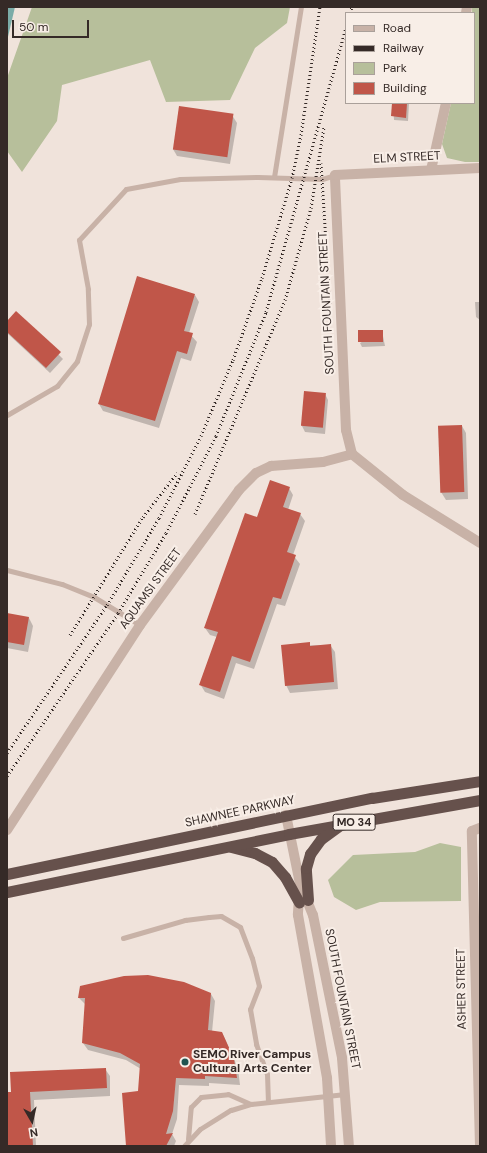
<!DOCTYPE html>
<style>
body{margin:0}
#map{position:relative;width:487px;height:1153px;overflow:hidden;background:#f0e3db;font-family:"DM Sans",sans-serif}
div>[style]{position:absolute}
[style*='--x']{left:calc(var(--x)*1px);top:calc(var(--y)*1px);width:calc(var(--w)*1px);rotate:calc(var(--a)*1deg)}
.green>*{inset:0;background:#b7bf9b}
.water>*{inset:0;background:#7baca8}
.shadow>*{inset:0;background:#0003}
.building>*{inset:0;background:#c05649;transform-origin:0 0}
.service>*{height:5px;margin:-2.5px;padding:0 2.5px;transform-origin:2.5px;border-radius:2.5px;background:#c8b2a7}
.minor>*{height:10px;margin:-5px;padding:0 5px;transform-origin:5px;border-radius:5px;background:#c8b2a7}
.tertiary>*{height:10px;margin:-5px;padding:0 5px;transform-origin:5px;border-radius:5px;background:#c8b2a7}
.trunk>*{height:11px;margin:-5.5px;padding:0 5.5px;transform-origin:5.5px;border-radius:5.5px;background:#66514c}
.rail>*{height:3px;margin-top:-1.5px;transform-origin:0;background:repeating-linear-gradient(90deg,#352a27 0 1px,transparent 0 4px)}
.dots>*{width:11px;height:11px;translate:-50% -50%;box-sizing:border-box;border:2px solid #f8eee7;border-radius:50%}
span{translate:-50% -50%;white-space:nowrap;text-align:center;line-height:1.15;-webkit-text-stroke:4px #f8eee7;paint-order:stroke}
.shield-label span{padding:1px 3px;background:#f8eee7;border:1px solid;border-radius:3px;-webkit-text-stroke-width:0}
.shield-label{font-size:11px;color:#352a27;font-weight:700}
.street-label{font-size:12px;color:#352a27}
.poi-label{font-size:12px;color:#352a27;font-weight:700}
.left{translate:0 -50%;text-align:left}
.frame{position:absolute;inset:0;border:8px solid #352a27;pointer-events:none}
.legend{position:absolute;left:345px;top:12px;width:130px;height:92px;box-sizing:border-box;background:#f8eee7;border:1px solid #aaa09a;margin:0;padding:5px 7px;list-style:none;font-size:12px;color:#352a27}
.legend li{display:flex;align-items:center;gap:8px;height:20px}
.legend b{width:20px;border:1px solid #aaa09a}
.north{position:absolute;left:12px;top:1101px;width:40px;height:40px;-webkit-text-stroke:3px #f8eee7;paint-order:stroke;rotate:171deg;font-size:11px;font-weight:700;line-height:16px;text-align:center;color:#352a27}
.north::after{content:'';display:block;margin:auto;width:14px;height:18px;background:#352a27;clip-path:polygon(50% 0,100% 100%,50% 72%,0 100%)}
.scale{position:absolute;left:12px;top:20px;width:77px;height:18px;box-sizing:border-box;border:2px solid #352a27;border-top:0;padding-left:5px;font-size:12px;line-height:14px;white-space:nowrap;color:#352a27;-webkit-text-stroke:3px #f8eee7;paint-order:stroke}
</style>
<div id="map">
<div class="green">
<div style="clip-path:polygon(32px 7px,290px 7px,287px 23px,255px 48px,230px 100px,166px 102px,150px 60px,62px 85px,57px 121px,22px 172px,7px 151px,7px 78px)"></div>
<div style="clip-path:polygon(472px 7px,480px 7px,480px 162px,465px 162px,447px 158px,442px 144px,451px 103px,474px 103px)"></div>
<div style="clip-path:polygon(440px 843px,461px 847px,461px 901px,380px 902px,356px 910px,334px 897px,328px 880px,353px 855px,415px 852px)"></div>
</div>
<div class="water">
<div style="clip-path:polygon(7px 7px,15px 7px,7px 41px)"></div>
</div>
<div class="shadow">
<div style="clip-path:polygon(393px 103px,409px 103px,408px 121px,394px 120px)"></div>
<div style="clip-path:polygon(232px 115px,237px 123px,230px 164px,177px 156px,173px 149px)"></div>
<div style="clip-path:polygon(195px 295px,199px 302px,189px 333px,197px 342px,191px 361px,181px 358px,159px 428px,103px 411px,99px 404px)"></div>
<div style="clip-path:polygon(475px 302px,480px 302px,480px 320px,476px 317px)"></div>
<div style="clip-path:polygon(16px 312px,63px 359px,50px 373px,7px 333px,7px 323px)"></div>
<div style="clip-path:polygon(382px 331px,385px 346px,362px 347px,360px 343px)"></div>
<div style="clip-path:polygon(325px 394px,328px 400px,325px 434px,305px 432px,302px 426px)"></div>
<div style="clip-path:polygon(462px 426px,466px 433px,468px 499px,446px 500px,441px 492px,439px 427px)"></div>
<div style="clip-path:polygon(289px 488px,293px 495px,288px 510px,300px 514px,305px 521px,293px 555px,300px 564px,285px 606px,277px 604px,254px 669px,236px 663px,224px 699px,205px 692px,200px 684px,217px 637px,210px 635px,205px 628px,258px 519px)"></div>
<div style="clip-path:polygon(7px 614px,29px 618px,33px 626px,28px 652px,7px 648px)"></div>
<div style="clip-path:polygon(330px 645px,335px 652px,338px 689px,290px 693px,286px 685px,282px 646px)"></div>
<div style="clip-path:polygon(211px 994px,215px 1001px,212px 1032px,222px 1033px,226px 1041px,238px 1068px,240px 1085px,209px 1083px,209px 1086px,179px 1085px,177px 1119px,172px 1134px,176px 1141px,174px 1146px,127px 1146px,139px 1092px,141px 1069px,126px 1060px,88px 1050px,83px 1043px,86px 1005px,79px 998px)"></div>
<div style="clip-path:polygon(105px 1069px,110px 1076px,110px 1096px,34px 1100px,36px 1146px,7px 1146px,7px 1093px)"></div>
</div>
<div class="building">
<div style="clip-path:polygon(392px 103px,407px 103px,406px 118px,391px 116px)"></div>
<div style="left:179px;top:106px;width:55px;height:44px;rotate:8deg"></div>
<div style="clip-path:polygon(137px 276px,195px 294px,184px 331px,193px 333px,187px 354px,177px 351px,155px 421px,98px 404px)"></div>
<div style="clip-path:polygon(16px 311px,61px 352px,46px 368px,7px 332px,7px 321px)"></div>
<div style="left:383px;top:330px;width:12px;height:25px;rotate:90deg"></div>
<div style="left:304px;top:391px;width:22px;height:35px;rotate:5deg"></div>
<div style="left:462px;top:425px;width:67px;height:24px;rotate:88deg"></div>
<div style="clip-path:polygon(270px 480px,290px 487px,283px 507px,301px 513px,287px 552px,296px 555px,281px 599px,273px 597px,250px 662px,232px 656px,220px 692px,199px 685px,218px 632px,204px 628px,245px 513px,257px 517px)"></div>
<div style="clip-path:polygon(7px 613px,29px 617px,24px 645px,7px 642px)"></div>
<div style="clip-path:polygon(310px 642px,310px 646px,331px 644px,334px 682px,285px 686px,281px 645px)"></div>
<div style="clip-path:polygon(148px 975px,184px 982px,211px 993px,208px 1030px,222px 1032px,234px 1059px,237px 1078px,205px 1076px,205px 1079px,176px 1078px,173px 1111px,166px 1134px,173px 1133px,166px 1146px,126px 1146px,122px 1093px,138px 1091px,140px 1064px,120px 1053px,82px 1043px,85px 998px,78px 998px,80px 986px,124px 976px)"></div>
<div style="clip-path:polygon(106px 1068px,107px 1088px,30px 1092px,33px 1146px,7px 1146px,7px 1092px,11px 1092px,10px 1072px)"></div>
</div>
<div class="service">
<div style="--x:274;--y:177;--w:172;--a:-81"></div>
<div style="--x:7;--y:415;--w:58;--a:-30.1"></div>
<div style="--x:57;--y:386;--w:32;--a:-51"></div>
<div style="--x:77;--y:361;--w:39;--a:-72"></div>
<div style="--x:89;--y:324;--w:35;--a:-92"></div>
<div style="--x:88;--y:289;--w:50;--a:-100.4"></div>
<div style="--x:79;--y:240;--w:69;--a:-47.3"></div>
<div style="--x:126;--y:189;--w:55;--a:-10.5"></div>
<div style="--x:180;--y:179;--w:78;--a:-1.5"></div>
<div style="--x:258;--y:177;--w:64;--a:1.8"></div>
<div style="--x:322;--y:179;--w:14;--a:-17"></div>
<div style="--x:7;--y:570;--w:57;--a:14.3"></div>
<div style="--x:62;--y:584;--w:35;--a:22"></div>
<div style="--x:94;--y:597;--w:54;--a:31.3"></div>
<div style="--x:123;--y:938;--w:65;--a:-16.2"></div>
<div style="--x:185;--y:920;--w:24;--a:-7"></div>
<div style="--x:209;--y:917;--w:12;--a:-5"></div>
<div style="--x:221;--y:916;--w:22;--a:30"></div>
<div style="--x:240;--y:927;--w:33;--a:69"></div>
<div style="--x:252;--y:958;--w:29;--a:76"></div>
<div style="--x:259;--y:986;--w:25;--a:111"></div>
<div style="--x:250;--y:1009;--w:36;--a:80"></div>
<div style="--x:256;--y:1044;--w:32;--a:70"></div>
<div style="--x:267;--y:1074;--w:28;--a:88"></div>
<div style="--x:188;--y:1139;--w:32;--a:-85"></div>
<div style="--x:191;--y:1107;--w:14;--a:-45"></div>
<div style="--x:201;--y:1097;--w:27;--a:-6"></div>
<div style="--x:228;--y:1094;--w:24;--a:24"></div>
<div style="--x:184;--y:1146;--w:23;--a:-47"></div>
<div style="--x:200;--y:1129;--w:36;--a:-32"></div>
<div style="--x:231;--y:1110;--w:21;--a:-17"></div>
<div style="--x:251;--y:1104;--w:95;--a:-6.1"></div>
</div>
<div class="minor">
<div style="--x:466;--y:13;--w:6;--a:-81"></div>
<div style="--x:431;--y:170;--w:69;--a:-77.4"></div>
<div style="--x:352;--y:454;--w:65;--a:38.8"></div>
<div style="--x:403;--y:495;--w:91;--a:31.9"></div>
<div style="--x:7;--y:830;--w:244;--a:-57"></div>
<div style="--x:140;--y:625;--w:167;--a:-53.7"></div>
<div style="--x:239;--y:490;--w:24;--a:-45"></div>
<div style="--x:256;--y:473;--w:17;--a:-25"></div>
<div style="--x:271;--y:466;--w:52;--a:-4.4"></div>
<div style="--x:323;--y:462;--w:30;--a:-15"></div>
<div style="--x:352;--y:454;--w:25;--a:-104"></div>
<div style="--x:346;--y:430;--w:255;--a:-92.5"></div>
<div style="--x:335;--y:175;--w:145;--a:-2.8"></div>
<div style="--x:480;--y:1146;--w:315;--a:-91.5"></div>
<div style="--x:472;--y:831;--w:9;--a:-21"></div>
</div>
<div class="tertiary">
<div style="--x:286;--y:815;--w:70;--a:78.5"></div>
<div style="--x:300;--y:884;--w:31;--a:94"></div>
<div style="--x:298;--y:915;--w:166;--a:79.9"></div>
<div style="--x:327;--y:1078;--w:68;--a:86.6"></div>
<div style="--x:304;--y:893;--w:24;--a:68"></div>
<div style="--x:313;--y:915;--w:146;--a:78.5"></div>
<div style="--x:342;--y:1058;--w:88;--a:85.5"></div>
</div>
<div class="trunk">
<div style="--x:231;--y:847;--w:25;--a:14"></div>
<div style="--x:255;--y:853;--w:19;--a:28"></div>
<div style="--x:272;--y:862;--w:20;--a:49"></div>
<div style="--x:285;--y:877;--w:29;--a:61"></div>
<div style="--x:7;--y:874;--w:373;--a:-11.8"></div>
<div style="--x:372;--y:798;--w:109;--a:-8.9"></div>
<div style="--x:7;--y:892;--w:288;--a:-11.6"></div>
<div style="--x:289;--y:834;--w:194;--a:-10.1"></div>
<div style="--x:308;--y:900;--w:32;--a:-94"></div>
<div style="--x:306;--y:868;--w:15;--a:-74"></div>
<div style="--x:310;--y:854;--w:19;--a:-54"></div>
<div style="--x:321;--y:839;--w:22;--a:-36"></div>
</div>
<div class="rail">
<div style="--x:350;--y:13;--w:6;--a:-72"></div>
<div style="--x:321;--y:163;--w:144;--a:86.4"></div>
<div style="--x:195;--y:514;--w:232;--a:-67.2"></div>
<div style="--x:285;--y:300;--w:96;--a:-74.2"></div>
<div style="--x:311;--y:208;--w:82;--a:-80.9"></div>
<div style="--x:70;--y:635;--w:139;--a:-58.3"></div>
<div style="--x:143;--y:517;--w:56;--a:-52.3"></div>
<div style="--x:7;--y:753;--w:179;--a:-56"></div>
<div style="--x:107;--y:605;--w:101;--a:-59.1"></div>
<div style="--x:159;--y:518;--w:92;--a:-62.9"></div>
<div style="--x:201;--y:436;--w:82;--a:-67.2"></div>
<div style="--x:233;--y:360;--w:87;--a:-70.5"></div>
<div style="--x:262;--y:278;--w:104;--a:-73.3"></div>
<div style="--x:292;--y:178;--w:44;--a:-78.2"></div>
<div style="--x:301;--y:135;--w:129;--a:-81.6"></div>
<div style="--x:7;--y:776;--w:197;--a:-55.7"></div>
<div style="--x:118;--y:613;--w:93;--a:-59"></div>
<div style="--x:166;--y:533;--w:109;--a:-62.7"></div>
<div style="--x:216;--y:436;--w:134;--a:-68"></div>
<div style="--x:266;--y:312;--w:295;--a:-74.3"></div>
</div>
<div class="dots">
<div style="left:185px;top:1062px;background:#1f5451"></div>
</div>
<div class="shield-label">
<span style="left:354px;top:822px">MO 34</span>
</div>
<div class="street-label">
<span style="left:407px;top:158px;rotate:-3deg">ELM STREET</span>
<span style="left:327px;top:303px;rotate:-93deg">SOUTH FOUNTAIN STREET</span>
<span style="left:151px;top:589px;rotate:-54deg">AQUAMSI STREET</span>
<span style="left:240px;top:812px;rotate:-12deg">SHAWNEE PARKWAY</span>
<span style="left:462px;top:989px;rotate:-91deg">ASHER STREET</span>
<span style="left:342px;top:999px;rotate:79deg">SOUTH FOUNTAIN STREET</span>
</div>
<div class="poi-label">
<span class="left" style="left:193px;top:1062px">SEMO River Campus<br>Cultural Arts Center</span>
</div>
<div class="frame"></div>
<ul class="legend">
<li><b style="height:5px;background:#c8b2a7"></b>Road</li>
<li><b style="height:5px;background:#352a27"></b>Railway</li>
<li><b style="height:11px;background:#b7bf9b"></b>Park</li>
<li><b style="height:11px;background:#c05649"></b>Building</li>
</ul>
<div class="north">N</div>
<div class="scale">50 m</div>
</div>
